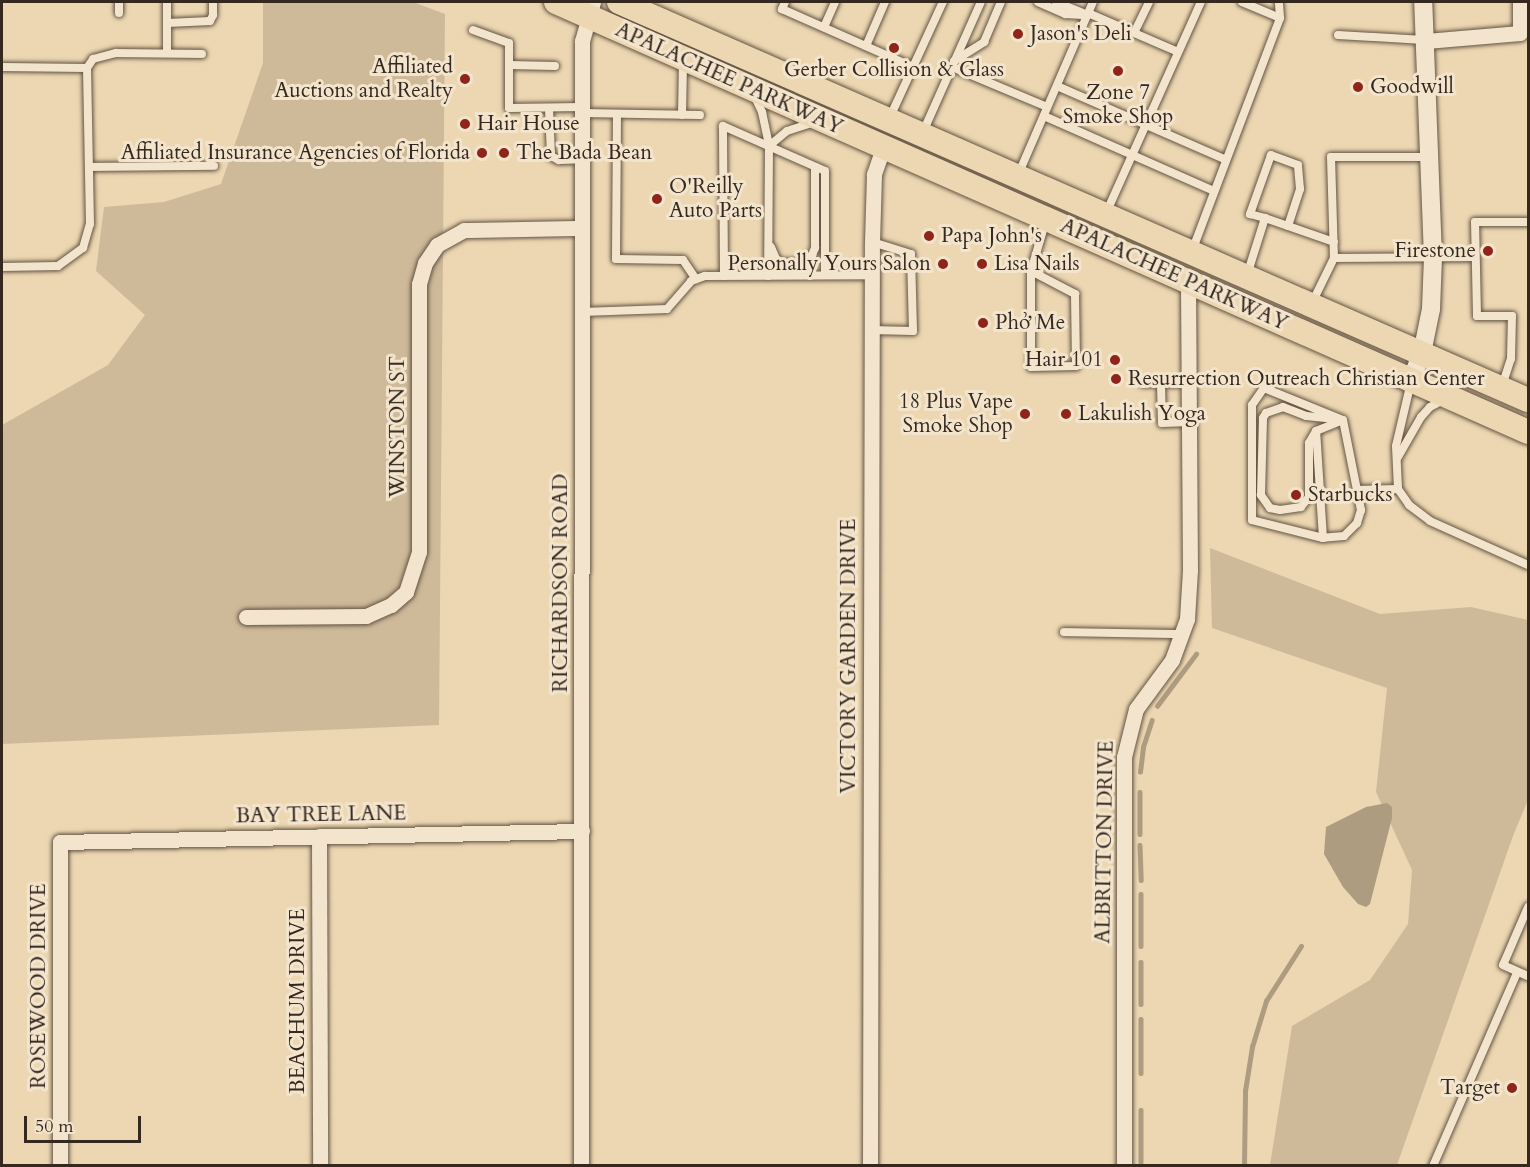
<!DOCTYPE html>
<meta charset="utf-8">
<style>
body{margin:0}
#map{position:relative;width:1530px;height:1167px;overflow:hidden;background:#edd7b2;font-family:Cardo,serif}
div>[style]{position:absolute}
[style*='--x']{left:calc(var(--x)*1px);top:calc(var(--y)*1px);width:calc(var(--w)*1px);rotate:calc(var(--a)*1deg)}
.green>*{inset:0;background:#ceb999}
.water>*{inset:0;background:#ae9c80}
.stream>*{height:4.5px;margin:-2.25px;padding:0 2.25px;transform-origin:2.25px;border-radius:2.25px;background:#ae9c80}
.roads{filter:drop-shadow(0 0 2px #635444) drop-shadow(0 0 2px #635444)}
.service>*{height:8px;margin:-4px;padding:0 4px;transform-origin:4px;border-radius:4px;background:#f3e5cd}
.minor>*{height:15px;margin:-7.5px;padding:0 7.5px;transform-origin:7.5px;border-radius:7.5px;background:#f3e5cd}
.tertiary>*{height:18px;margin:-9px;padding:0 9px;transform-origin:9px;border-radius:9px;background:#f3e5cd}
.primary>*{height:24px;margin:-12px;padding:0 12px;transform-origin:12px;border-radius:12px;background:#edd7b2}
.dots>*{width:16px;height:16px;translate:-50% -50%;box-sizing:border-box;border:3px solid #f3e5cd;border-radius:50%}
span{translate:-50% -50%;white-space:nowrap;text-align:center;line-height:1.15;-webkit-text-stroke:6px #f3e5cd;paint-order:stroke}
.poi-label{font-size:21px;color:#35281f}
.left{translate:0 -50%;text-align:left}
.right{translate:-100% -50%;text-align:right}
.street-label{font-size:21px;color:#35281f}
.frame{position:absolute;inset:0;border:3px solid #35281f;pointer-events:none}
.scale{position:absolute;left:24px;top:1116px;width:117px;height:27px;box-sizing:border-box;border:3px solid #35281f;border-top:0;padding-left:8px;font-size:18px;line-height:21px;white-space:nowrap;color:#35281f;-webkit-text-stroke:4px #f3e5cd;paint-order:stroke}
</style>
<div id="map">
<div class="green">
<div style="clip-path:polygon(263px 2px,413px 2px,445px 14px,439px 725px,2px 744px,2px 425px,108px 365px,145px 315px,96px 271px,104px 207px,164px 202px,221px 184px,263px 63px)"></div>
<div style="clip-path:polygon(1210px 548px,1380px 614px,1471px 607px,1528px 620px,1528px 800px,1513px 836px,1397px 1165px,1270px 1165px,1292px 1026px,1370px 980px,1408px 924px,1412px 870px,1376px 792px,1387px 688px,1212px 628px)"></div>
</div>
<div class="water">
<div style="clip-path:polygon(1387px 803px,1392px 807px,1392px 818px,1370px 904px,1366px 907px,1358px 904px,1343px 887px,1324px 854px,1326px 827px,1366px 807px)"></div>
</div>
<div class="stream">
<div style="--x:1157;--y:706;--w:65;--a:-53.1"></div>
<div style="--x:1140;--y:772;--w:25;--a:-83"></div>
<div style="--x:1143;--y:747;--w:28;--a:-72"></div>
<div style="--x:1140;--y:792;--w:42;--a:90"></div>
<div style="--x:1140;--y:845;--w:35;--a:88"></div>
<div style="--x:1141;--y:894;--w:52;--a:90"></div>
<div style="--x:1141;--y:962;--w:42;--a:90"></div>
<div style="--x:1141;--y:1019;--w:54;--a:90"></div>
<div style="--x:1141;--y:1110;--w:52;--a:90"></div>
<div style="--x:1244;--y:1166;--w:75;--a:-89.2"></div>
<div style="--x:1245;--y:1091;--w:45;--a:-81"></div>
<div style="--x:1252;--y:1047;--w:48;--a:-73.1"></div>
<div style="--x:1266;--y:1001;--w:65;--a:-57.5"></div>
</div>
<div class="roads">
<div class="service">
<div style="--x:785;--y:2;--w:8;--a:113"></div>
<div style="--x:782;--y:9;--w:143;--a:23.9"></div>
<div style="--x:1038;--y:2;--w:30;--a:24"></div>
<div style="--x:1065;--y:14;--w:22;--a:3"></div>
<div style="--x:1056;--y:2;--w:29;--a:22"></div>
<div style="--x:1242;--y:2;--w:41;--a:22.8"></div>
<div style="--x:119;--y:13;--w:11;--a:-90"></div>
<div style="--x:1088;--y:13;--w:98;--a:23.4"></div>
<div style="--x:167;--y:23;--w:43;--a:-2.7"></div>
<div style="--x:210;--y:21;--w:7;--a:-63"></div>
<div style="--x:213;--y:15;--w:13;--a:-90"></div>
<div style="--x:824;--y:27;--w:27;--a:-66"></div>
<div style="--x:473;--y:30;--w:38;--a:20"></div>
<div style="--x:509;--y:43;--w:65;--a:90"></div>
<div style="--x:509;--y:108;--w:73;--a:-0.8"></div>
<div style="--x:1134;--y:33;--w:34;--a:-64"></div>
<div style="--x:1338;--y:35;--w:86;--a:3.3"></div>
<div style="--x:866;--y:46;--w:48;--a:-66.6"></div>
<div style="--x:167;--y:53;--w:51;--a:-90"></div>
<div style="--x:954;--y:61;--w:36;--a:-32"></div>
<div style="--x:984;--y:42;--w:43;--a:-67"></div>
<div style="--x:509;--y:65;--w:46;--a:1.2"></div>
<div style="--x:2;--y:67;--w:85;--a:0.7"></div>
<div style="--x:952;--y:67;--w:103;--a:22.8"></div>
<div style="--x:1057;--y:86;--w:184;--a:23.6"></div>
<div style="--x:755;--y:97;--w:17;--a:65"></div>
<div style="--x:762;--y:112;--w:35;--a:78"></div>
<div style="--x:769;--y:146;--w:130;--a:90.4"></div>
<div style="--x:549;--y:108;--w:48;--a:87.6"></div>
<div style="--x:551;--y:156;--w:9;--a:27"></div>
<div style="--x:559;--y:160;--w:23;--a:-2"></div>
<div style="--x:582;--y:113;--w:118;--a:1"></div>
<div style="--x:617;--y:114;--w:145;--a:90.4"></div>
<div style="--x:616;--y:259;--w:67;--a:0.9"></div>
<div style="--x:683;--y:260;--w:23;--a:56"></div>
<div style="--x:682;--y:115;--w:52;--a:-88.9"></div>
<div style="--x:1044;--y:116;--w:186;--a:23.8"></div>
<div style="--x:890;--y:117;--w:127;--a:-65.3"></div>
<div style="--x:923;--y:132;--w:142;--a:-66"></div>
<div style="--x:769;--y:146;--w:23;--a:-40"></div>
<div style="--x:787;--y:131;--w:25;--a:-18"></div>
<div style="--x:89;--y:167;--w:125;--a:-0.5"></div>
<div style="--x:1018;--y:175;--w:189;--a:-66.6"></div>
<div style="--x:1107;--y:211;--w:229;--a:-65.8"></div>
<div style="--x:1288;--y:226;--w:39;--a:-72"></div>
<div style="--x:1300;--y:189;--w:24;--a:-95"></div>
<div style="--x:1298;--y:165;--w:29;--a:-160"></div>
<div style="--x:1271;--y:155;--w:63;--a:109.6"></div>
<div style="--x:1250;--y:214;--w:16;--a:15"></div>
<div style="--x:1265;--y:218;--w:73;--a:19.2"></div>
<div style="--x:771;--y:247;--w:15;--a:67"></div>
<div style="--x:777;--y:261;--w:6;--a:18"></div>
<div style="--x:783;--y:263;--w:18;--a:0"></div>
<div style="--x:801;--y:263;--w:14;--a:-36"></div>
<div style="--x:812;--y:255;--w:8;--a:-67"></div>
<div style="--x:815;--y:248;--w:81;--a:-90"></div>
<div style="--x:1192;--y:251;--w:249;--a:-69.3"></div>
<div style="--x:1280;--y:18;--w:16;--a:-94"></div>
<div style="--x:1334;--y:258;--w:141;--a:-0.4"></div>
<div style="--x:2;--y:267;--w:56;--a:-1"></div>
<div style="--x:58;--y:266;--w:31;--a:-36"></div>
<div style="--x:83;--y:248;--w:25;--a:-74"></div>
<div style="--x:90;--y:224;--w:156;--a:-91.1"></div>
<div style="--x:87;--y:68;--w:11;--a:-56"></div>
<div style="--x:93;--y:59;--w:24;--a:-15"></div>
<div style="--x:116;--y:53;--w:86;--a:0.7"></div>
<div style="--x:1031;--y:271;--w:50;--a:27.6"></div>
<div style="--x:1075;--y:294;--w:72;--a:89.2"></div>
<div style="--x:1076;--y:366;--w:45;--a:178.7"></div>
<div style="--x:1031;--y:367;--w:96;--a:-90"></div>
<div style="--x:1031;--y:271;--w:50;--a:-73.7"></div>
<div style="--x:1247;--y:275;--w:60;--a:-72.5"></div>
<div style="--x:724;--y:276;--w:150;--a:-90.4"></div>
<div style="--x:723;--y:126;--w:111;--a:23.8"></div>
<div style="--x:825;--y:171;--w:104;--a:90"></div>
<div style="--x:1312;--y:303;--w:50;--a:-63.9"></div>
<div style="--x:1334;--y:258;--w:101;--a:-91.7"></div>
<div style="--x:1331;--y:157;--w:98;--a:0"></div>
<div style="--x:582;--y:312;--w:85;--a:-2"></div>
<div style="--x:667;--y:309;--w:37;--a:-49"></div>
<div style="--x:691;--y:281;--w:15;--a:-20"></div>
<div style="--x:705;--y:276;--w:167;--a:-0.3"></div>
<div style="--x:871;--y:330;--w:42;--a:1.4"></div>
<div style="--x:913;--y:331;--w:77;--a:-91.5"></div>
<div style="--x:911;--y:254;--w:41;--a:-162.9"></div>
<div style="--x:1411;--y:382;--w:66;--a:103.2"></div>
<div style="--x:1396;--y:446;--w:43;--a:87.3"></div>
<div style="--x:1398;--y:489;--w:19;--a:55"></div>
<div style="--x:1409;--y:505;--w:26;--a:37"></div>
<div style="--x:1430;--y:521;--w:107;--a:24.2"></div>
<div style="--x:1143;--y:383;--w:45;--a:0"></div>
<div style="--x:1161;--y:383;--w:40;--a:88.6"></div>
<div style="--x:1162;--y:423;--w:27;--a:-2"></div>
<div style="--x:1502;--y:386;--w:28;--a:-72"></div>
<div style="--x:1511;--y:359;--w:43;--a:-88.7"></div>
<div style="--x:1512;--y:316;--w:35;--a:180"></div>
<div style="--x:1477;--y:316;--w:94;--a:-91.2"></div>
<div style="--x:1475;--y:222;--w:53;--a:0"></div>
<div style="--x:1264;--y:388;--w:85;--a:22.1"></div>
<div style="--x:1343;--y:420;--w:92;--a:78.7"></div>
<div style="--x:1361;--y:510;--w:14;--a:107"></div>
<div style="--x:1357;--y:523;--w:18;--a:135"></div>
<div style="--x:1344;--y:536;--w:21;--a:175"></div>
<div style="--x:1323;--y:538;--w:73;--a:-165.8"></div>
<div style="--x:1252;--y:520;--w:115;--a:-90"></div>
<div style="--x:1252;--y:405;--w:21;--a:-55"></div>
<div style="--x:1316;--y:431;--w:14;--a:120"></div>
<div style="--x:1309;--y:443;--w:54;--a:90"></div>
<div style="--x:1309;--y:497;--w:13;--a:129"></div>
<div style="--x:1301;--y:507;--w:21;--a:172"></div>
<div style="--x:1280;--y:510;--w:10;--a:-169"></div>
<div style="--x:1270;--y:508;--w:16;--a:-125"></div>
<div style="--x:1261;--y:495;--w:77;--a:-88.5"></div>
<div style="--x:1263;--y:418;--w:6;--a:-59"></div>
<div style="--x:1266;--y:413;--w:18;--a:-19"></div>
<div style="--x:1283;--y:407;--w:25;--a:21"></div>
<div style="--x:1306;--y:416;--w:27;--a:6"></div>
<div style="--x:1398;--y:457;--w:46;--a:-60.1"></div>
<div style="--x:1421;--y:417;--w:13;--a:-48"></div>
<div style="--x:1430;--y:407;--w:15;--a:-28"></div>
<div style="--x:1357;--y:490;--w:41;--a:-1.4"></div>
<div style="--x:1323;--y:538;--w:107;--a:-93.7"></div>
<div style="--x:1316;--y:431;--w:27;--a:-22"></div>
<div style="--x:1064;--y:632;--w:119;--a:1"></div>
<div style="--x:1528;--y:907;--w:63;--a:113.3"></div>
<div style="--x:1503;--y:965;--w:27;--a:24"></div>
<div style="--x:1433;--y:1166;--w:210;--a:-66.5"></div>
</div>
<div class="minor">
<div style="--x:1426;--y:41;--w:94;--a:-4.9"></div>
<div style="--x:1520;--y:33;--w:31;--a:-90"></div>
<div style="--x:246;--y:617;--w:120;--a:-0.5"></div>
<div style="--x:366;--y:616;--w:27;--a:-24"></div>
<div style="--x:391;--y:605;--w:20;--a:-41"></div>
<div style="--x:406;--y:592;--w:42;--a:-72"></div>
<div style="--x:419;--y:552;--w:268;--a:-90"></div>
<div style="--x:419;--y:284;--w:22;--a:-74"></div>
<div style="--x:425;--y:263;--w:22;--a:-56"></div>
<div style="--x:437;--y:245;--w:31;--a:-29"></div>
<div style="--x:464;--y:230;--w:118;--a:-1"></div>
<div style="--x:319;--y:836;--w:330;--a:89.8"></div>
<div style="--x:60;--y:1166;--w:324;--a:-90"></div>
<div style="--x:60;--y:842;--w:522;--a:-1.21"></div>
<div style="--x:581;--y:1166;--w:1125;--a:-89.95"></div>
<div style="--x:582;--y:41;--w:41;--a:-74.2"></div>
<div style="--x:870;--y:1166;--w:924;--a:-89.88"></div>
<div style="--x:872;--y:242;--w:68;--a:-88.3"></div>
<div style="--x:874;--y:174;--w:28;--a:-71"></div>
<div style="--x:1124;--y:1166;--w:409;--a:-90"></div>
<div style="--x:1124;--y:757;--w:49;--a:-76"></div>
<div style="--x:1136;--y:709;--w:61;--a:-53.7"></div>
<div style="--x:1172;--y:660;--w:44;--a:-69.9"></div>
<div style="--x:1187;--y:619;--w:49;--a:-86.5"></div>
<div style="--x:1190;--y:570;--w:288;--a:-90.4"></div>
</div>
<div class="tertiary">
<div style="--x:1411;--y:380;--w:29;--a:-68"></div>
<div style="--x:1422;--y:353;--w:45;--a:-78.4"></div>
<div style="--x:1431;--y:309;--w:52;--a:-87.8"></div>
<div style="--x:1433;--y:257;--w:255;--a:-92.2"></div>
</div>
<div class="primary">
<div style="--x:556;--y:2;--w:1063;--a:23.86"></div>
<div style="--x:619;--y:2;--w:992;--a:23.65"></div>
</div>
</div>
<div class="dots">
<div style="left:1018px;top:34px;background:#8f2418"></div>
<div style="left:894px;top:48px;background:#8f2418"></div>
<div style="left:1118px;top:71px;background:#8f2418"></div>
<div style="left:465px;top:79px;background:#8f2418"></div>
<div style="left:1358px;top:87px;background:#8f2418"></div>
<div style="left:465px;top:124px;background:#8f2418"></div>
<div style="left:482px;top:153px;background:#8f2418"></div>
<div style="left:504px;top:153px;background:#8f2418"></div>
<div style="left:657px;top:199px;background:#8f2418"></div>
<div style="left:929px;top:236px;background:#8f2418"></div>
<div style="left:1488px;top:251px;background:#8f2418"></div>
<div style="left:943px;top:264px;background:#8f2418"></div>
<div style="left:982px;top:264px;background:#8f2418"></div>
<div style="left:983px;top:323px;background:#8f2418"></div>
<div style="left:1115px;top:360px;background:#8f2418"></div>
<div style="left:1116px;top:379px;background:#8f2418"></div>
<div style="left:1025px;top:414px;background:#8f2418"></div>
<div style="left:1066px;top:414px;background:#8f2418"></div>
<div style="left:1296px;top:495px;background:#8f2418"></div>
<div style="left:1512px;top:1088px;background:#8f2418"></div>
</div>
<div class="poi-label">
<span class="left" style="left:1030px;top:34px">Jason's Deli</span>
<span class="right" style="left:453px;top:79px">Affiliated<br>Auctions and Realty</span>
<span style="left:894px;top:70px">Gerber Collision &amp; Glass</span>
<span class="left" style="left:1370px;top:87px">Goodwill</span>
<span style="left:1118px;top:105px">Zone 7<br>Smoke Shop</span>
<span class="left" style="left:477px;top:124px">Hair House</span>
<span class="right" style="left:470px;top:153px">Affiliated Insurance Agencies of Florida</span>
<span class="left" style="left:516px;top:153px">The Bada Bean</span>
<span class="left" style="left:669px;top:199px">O'Reilly<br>Auto Parts</span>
<span class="left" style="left:941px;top:236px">Papa John's</span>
<span class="right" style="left:1476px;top:251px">Firestone</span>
<span class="right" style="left:931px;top:264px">Personally Yours Salon</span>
<span class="left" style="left:994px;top:264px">Lisa Nails</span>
<span class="left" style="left:995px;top:323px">Phở Me</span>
<span class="right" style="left:1103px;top:360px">Hair 101</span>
<span class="left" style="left:1128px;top:379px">Resurrection Outreach Christian Center</span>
<span class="right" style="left:1013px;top:414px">18 Plus Vape<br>Smoke Shop</span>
<span class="left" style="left:1078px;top:414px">Lakulish Yoga</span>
<span class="left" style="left:1308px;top:495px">Starbucks</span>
<span class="right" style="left:1500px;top:1088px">Target</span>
</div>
<div class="street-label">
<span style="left:729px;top:79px;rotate:24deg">APALACHEE PARKWAY</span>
<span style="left:1174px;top:275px;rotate:24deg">APALACHEE PARKWAY</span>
<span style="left:398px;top:427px;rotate:-90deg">WINSTON ST</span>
<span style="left:561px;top:583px;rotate:-90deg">RICHARDSON ROAD</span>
<span style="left:849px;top:656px;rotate:-90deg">VICTORY GARDEN DRIVE</span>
<span style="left:321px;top:815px;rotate:-1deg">BAY TREE LANE</span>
<span style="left:1105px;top:842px;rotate:-89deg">ALBRITTON DRIVE</span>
<span style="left:39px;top:986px;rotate:-90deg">ROSEWOOD DRIVE</span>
<span style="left:298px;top:1001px;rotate:-90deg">BEACHUM DRIVE</span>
</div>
<div class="frame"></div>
<div class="scale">50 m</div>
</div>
